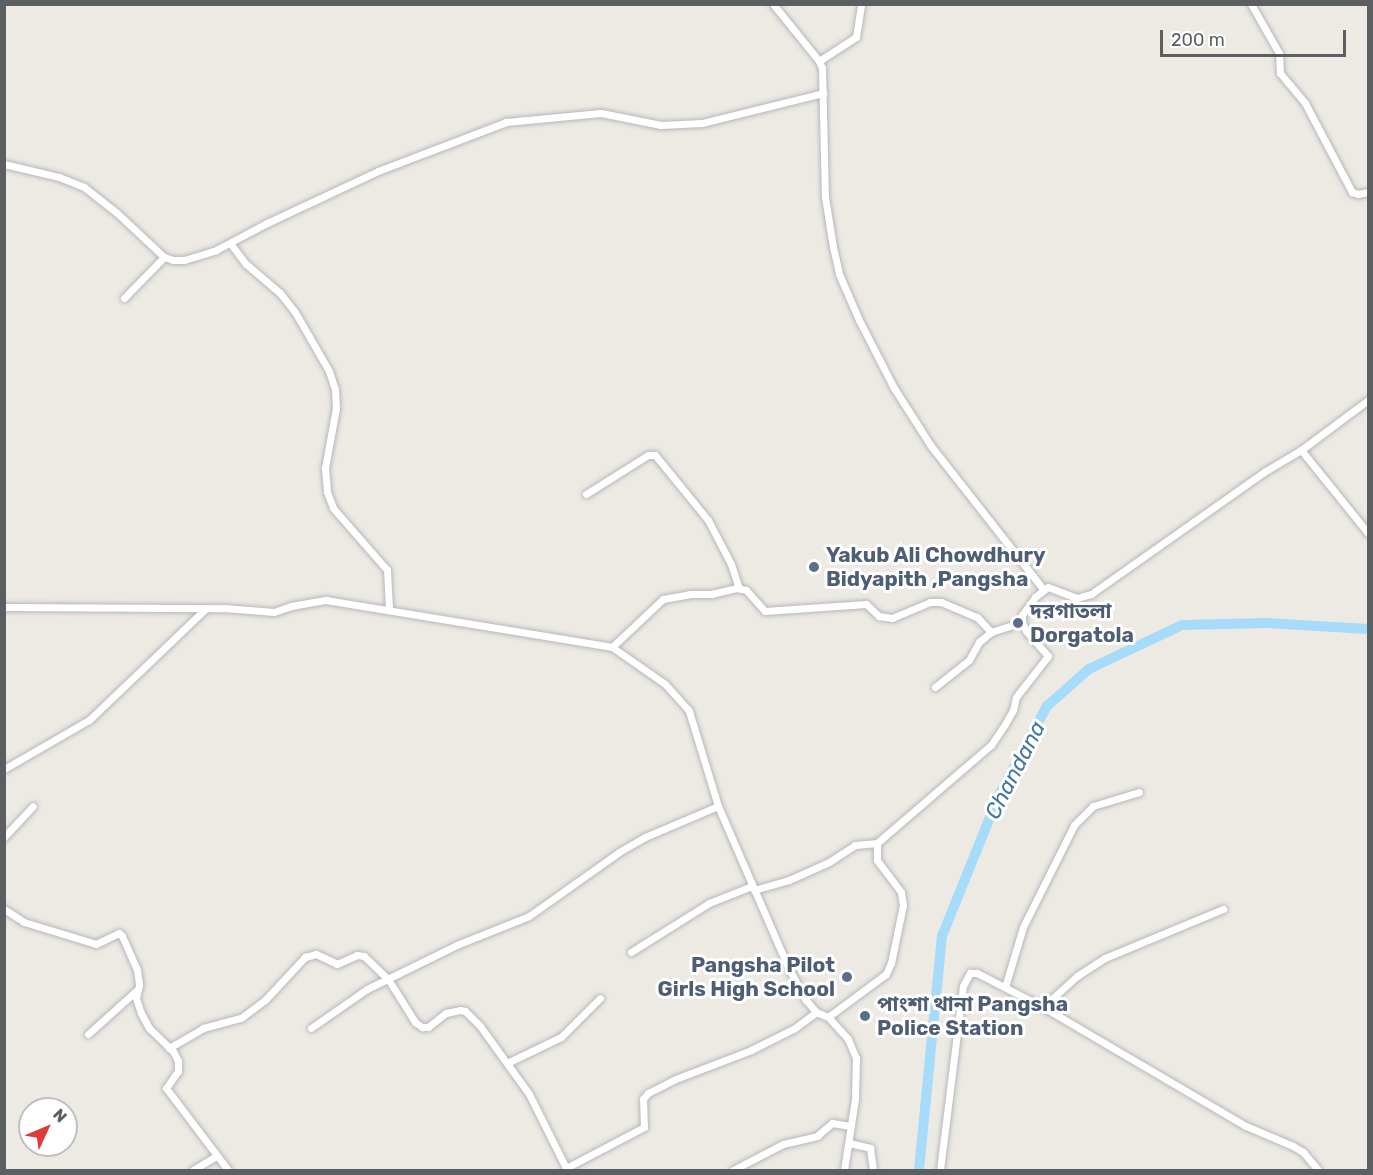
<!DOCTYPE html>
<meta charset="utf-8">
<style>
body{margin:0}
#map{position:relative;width:1373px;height:1175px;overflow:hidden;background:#edeae3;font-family:Rubik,"Noto Sans Bengali",sans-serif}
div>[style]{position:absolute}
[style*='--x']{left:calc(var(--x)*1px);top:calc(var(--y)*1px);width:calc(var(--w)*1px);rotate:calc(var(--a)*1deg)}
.river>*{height:10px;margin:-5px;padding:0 5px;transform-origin:5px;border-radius:5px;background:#a6dbf9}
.roads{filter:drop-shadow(0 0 2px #b5b8bc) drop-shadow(0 0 2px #b5b8bc)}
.street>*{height:7px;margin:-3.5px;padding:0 3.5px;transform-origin:3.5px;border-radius:3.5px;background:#fff}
.dots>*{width:16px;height:16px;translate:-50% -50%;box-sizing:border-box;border:3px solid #fff;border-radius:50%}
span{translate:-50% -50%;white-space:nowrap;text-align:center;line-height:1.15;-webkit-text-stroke:6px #fff;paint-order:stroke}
.service-label{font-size:21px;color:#4e5e75;font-weight:700}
.left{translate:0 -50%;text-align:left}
.right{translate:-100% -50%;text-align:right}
.water-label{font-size:22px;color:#4277a1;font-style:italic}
.frame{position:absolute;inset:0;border:6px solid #5b5f62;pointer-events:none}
.north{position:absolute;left:18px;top:1097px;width:60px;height:60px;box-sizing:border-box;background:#fff;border:2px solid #bdbfc0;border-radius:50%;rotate:46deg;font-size:16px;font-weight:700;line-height:24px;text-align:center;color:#5b5f62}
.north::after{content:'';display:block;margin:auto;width:21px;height:27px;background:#dd3a38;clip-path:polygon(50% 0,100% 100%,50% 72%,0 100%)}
.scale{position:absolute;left:1160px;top:30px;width:186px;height:27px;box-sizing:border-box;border:3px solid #5b5f62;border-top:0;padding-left:8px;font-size:18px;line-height:21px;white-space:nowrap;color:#5b5f62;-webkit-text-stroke:4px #fff;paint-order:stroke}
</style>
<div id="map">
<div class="river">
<div style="--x:919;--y:1170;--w:235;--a:-84.4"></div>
<div style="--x:942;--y:936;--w:152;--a:-68"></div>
<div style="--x:999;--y:795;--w:101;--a:-61.7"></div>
<div style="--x:1047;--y:706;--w:56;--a:-41.4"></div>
<div style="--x:1089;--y:669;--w:103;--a:-25.3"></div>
<div style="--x:1182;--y:625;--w:85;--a:-1.3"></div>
<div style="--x:1267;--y:623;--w:101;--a:3.4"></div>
</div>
<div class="roads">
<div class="street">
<div style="--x:773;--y:4;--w:73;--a:51.1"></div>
<div style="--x:819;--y:61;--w:8;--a:67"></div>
<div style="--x:822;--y:68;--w:129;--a:88.7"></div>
<div style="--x:825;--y:197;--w:51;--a:80.9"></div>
<div style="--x:833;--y:247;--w:28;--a:77"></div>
<div style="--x:839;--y:274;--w:50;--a:66.5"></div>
<div style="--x:859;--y:320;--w:76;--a:62.8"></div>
<div style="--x:894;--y:388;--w:69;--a:57.5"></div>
<div style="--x:931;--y:446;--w:182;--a:51.9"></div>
<div style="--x:1251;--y:4;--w:56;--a:60.3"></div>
<div style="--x:1279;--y:53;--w:20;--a:87"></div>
<div style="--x:1280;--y:73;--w:39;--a:50"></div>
<div style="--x:1305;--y:103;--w:101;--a:62.2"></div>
<div style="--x:1352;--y:192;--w:6;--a:18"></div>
<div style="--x:1358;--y:194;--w:10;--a:-11"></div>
<div style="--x:819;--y:61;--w:44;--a:-33"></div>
<div style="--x:856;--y:37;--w:33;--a:-81"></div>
<div style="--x:4;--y:164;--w:57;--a:13.3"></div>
<div style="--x:59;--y:177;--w:27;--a:22"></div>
<div style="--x:84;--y:187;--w:42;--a:38.2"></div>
<div style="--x:117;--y:213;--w:64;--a:43.1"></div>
<div style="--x:164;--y:257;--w:9;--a:18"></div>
<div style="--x:173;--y:260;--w:11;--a:0"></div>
<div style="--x:184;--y:260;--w:34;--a:-17"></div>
<div style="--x:216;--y:250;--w:58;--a:-27.9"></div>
<div style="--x:267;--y:223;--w:123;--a:-25.1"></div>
<div style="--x:378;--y:171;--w:137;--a:-20.9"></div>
<div style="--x:506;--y:122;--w:95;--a:-5.4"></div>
<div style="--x:601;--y:113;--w:61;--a:11.3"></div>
<div style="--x:661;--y:125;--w:41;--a:-2.8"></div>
<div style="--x:702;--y:123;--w:125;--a:-13.9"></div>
<div style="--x:230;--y:243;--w:26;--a:53"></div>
<div style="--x:246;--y:264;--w:45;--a:40.5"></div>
<div style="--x:280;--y:293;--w:24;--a:52"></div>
<div style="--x:295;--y:312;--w:68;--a:60"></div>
<div style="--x:329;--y:371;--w:19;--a:72"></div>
<div style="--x:335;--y:389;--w:19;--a:87"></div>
<div style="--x:336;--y:408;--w:61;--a:100.4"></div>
<div style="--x:325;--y:468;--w:24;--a:85"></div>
<div style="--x:327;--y:492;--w:17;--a:69"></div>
<div style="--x:333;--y:508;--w:82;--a:48.9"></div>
<div style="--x:387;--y:570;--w:39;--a:87"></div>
<div style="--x:124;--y:298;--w:57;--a:-45.7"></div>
<div style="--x:1301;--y:450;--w:107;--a:51.1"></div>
<div style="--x:586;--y:494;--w:73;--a:-32.2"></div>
<div style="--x:648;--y:455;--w:7;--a:0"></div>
<div style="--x:655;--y:455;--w:84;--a:50.8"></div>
<div style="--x:708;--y:520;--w:50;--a:62.4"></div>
<div style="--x:731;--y:564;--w:25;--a:72"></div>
<div style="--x:4;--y:607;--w:220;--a:0.3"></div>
<div style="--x:224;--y:608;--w:50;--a:4.6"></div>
<div style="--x:274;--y:612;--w:18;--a:-19"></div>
<div style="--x:291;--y:606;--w:36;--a:-10"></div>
<div style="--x:326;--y:600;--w:290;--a:9.3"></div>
<div style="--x:612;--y:647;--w:65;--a:34.9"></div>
<div style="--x:665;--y:684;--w:36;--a:48"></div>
<div style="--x:689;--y:711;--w:99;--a:73"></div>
<div style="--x:718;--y:806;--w:173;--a:66.5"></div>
<div style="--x:787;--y:965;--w:40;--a:62"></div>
<div style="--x:806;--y:1000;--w:16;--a:50"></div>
<div style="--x:816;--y:1012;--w:13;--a:23"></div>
<div style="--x:612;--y:647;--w:70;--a:-43.3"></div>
<div style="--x:663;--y:599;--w:27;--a:-10"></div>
<div style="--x:690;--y:594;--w:21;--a:0"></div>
<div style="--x:711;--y:594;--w:26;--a:-13"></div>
<div style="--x:736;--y:588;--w:10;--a:11"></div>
<div style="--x:746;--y:590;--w:28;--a:48"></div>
<div style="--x:765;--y:611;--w:101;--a:-4"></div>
<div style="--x:866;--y:604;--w:18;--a:43"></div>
<div style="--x:879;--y:616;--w:13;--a:9"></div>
<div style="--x:892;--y:618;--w:41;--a:-22.8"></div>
<div style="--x:930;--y:602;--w:11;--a:0"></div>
<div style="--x:941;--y:602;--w:39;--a:23"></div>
<div style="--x:977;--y:617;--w:21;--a:47"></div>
<div style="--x:991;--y:632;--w:33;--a:-18"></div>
<div style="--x:935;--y:687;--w:43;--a:-38.5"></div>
<div style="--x:969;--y:660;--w:21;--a:-61"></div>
<div style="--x:979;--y:642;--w:16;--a:-40"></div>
<div style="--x:4;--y:769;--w:98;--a:-30"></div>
<div style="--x:89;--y:720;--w:161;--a:-43.7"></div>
<div style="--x:4;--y:837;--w:42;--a:-46.9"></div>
<div style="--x:754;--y:890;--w:36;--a:-16"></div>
<div style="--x:789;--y:880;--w:44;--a:-24.2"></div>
<div style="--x:829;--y:862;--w:31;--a:-33"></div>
<div style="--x:855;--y:845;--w:22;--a:-5"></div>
<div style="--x:4;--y:909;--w:24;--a:33"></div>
<div style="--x:24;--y:922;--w:75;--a:17"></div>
<div style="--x:96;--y:944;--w:25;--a:-26"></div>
<div style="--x:119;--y:933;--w:4;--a:45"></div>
<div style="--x:122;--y:936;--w:37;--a:66"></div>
<div style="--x:137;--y:970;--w:15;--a:82"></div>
<div style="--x:139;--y:985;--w:13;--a:103"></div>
<div style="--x:136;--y:998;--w:16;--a:72"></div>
<div style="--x:141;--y:1013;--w:17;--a:62"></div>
<div style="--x:149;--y:1028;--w:33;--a:44"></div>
<div style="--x:173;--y:1051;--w:11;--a:63"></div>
<div style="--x:178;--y:1061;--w:10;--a:90"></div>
<div style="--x:178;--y:1071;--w:21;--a:125"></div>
<div style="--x:166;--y:1088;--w:103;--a:52.9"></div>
<div style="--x:631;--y:952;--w:92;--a:-32.1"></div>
<div style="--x:709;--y:903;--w:46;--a:-21.6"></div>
<div style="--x:1005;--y:987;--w:63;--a:-73.3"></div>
<div style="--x:1023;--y:927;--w:114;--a:-63.4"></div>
<div style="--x:1074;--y:825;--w:27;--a:-45"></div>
<div style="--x:1093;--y:806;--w:48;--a:-16.9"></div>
<div style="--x:1043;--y:1007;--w:46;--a:-42.4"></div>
<div style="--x:1077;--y:976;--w:33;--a:-33"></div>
<div style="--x:1105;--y:958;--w:128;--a:-22.6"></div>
<div style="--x:311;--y:1028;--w:68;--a:-34.9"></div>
<div style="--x:367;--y:989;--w:102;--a:-26.1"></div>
<div style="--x:459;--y:944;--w:75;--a:-21.8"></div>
<div style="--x:529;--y:916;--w:110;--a:-35.4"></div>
<div style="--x:619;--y:852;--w:30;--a:-30"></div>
<div style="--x:645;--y:837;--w:79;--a:-23"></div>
<div style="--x:88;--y:1034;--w:66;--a:-41.9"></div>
<div style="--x:169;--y:1048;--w:39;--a:-30"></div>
<div style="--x:203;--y:1028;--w:39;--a:-15"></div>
<div style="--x:241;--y:1018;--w:30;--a:-37"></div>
<div style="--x:265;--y:1000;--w:59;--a:-47.1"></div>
<div style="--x:305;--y:957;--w:11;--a:-15"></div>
<div style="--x:316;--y:954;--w:23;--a:25"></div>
<div style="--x:337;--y:964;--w:22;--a:-24"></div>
<div style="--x:357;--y:955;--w:7;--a:8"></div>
<div style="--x:364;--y:956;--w:33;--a:44"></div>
<div style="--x:388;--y:979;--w:51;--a:57.9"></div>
<div style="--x:415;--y:1022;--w:9;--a:36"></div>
<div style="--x:422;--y:1027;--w:6;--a:0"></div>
<div style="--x:428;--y:1027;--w:23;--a:-38"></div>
<div style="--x:446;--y:1013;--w:14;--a:-12"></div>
<div style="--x:460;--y:1010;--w:5;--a:11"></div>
<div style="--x:465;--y:1011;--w:21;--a:45"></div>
<div style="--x:480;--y:1026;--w:84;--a:54.2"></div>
<div style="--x:529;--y:1094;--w:85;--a:63.4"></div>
<div style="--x:507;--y:1063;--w:60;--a:-25.7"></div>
<div style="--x:561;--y:1037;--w:55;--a:-45"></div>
<div style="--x:849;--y:1143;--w:22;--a:13"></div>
<div style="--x:870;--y:1148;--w:22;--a:82"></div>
<div style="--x:566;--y:1168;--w:88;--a:-27.7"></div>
<div style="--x:644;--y:1127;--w:28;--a:-92"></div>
<div style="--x:643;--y:1099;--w:8;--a:-50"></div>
<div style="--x:648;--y:1093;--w:28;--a:-27"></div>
<div style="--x:673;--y:1080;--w:84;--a:-21"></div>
<div style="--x:751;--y:1050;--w:49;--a:-26.6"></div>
<div style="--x:795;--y:1028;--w:26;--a:-37"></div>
<div style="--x:193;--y:1170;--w:27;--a:-31"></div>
<div style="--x:733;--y:1170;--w:56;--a:-27.5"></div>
<div style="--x:783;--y:1144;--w:35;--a:-13"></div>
<div style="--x:817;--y:1136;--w:20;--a:-41"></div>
<div style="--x:832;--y:1123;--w:19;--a:9"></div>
<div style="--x:844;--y:1170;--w:72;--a:-81.2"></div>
<div style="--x:855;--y:1099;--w:41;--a:-88.6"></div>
<div style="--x:856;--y:1058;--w:21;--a:-113"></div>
<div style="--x:848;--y:1039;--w:30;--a:-132"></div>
<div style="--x:828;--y:1017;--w:72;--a:-36.6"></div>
<div style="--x:886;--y:974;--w:12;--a:-66"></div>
<div style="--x:891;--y:963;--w:59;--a:-78.3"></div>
<div style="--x:903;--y:905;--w:13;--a:-99"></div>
<div style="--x:901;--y:892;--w:40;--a:-127"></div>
<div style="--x:877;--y:860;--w:17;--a:-90"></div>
<div style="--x:877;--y:843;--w:150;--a:-40.7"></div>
<div style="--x:991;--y:745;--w:25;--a:-56"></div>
<div style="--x:1005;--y:724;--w:16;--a:-60"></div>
<div style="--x:1013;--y:710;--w:13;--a:-77"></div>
<div style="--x:1016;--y:697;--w:52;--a:-52"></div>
<div style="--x:1048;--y:656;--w:33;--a:-131"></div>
<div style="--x:1026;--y:631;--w:10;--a:-114"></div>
<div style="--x:1022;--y:622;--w:7;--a:-90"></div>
<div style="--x:1022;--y:615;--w:22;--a:-54"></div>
<div style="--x:1035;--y:597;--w:16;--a:-38"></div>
<div style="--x:1048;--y:587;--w:31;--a:21"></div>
<div style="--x:1077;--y:598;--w:15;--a:-16"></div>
<div style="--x:1091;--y:594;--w:212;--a:-35.2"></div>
<div style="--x:1264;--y:472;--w:43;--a:-30.7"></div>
<div style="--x:1301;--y:450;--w:84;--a:-36.7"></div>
<div style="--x:940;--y:1170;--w:185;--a:-82.9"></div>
<div style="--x:963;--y:986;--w:15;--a:-62"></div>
<div style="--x:970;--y:973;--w:7;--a:0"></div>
<div style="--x:977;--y:973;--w:74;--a:27.3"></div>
<div style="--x:1043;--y:1007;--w:235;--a:30.4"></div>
<div style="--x:1246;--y:1126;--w:51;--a:23.1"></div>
<div style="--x:1293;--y:1146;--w:12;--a:31"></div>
<div style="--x:1303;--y:1152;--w:23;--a:50"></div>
</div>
</div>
<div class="dots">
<div style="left:814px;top:567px;background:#5c6f8a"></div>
<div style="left:1018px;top:623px;background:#5c6f8a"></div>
<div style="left:847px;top:977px;background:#5c6f8a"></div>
<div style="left:865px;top:1016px;background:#5c6f8a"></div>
</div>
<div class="service-label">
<span class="left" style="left:826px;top:567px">Yakub Ali Chowdhury<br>Bidyapith ,Pangsha</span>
<span class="left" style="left:1030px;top:623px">দরগাতলা<br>Dorgatola</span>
<span class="right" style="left:835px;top:977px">Pangsha Pilot<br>Girls High School</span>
<span class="left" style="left:877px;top:1016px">পাংশা থানা Pangsha<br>Police Station</span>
</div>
<div class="water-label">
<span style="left:1015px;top:770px;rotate:-63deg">Chandana</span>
</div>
<div class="frame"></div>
<div class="north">N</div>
<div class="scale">200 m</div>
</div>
